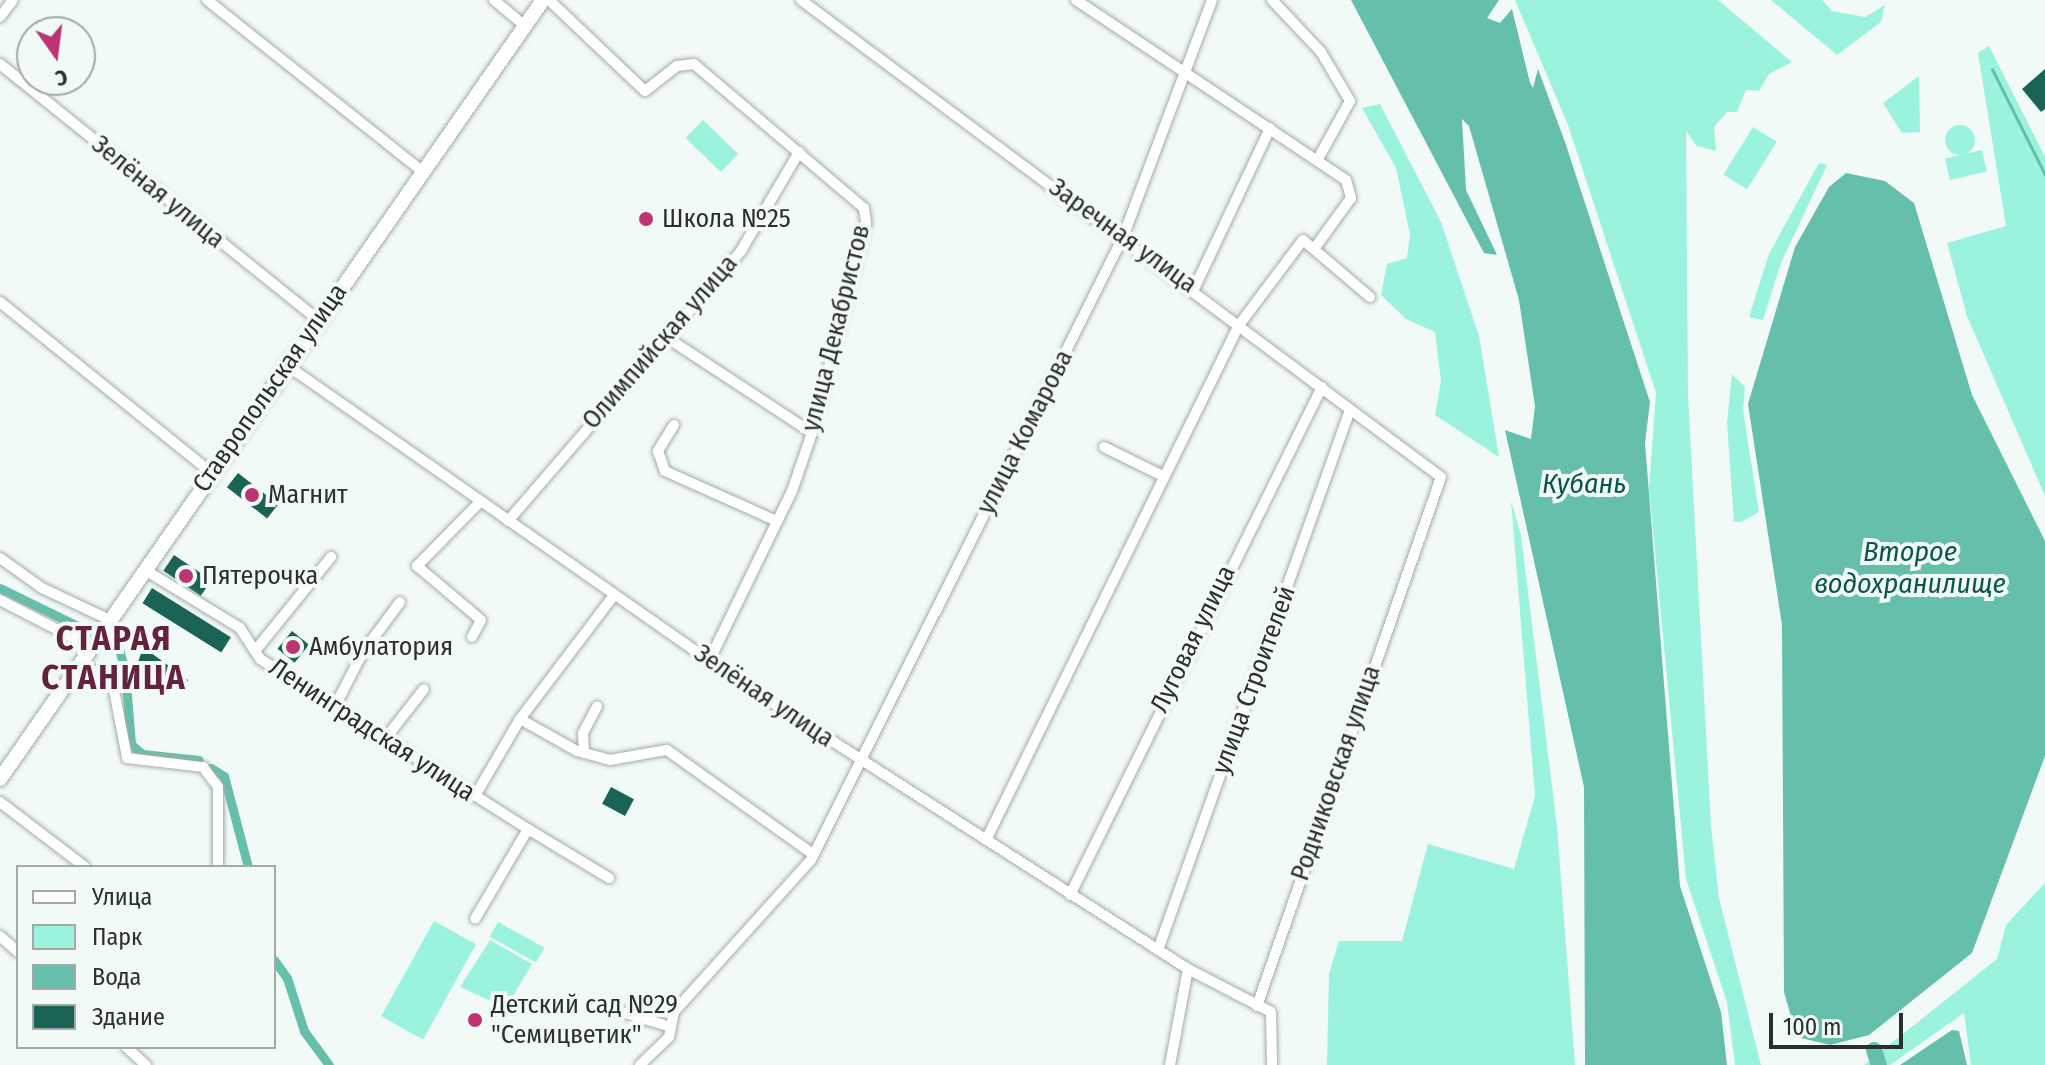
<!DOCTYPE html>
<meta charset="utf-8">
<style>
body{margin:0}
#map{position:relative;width:2045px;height:1065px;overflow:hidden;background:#f2faf8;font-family:"Fira Sans Condensed",sans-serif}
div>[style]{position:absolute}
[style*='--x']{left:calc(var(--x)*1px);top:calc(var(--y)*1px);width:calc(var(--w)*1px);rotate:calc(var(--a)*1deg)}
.green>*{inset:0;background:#9bf2dd;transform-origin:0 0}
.round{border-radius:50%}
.water>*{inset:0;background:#65bfaa}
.stream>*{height:3px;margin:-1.5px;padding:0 1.5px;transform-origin:1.5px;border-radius:1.5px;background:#65bfaa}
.canal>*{height:9px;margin:-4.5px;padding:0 4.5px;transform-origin:4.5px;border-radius:4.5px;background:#65bfaa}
.river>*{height:16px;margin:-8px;padding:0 8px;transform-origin:8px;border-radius:8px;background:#65bfaa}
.building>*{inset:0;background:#1a6355;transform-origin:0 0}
.roads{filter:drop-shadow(0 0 2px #a3aba9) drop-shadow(0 0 2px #a3aba9)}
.street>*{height:10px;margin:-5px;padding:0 5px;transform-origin:5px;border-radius:5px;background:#fff}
.secondary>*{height:14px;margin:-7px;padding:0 7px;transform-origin:7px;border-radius:7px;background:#fff}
.dots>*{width:22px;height:22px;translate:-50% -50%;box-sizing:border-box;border:4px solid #f2faf8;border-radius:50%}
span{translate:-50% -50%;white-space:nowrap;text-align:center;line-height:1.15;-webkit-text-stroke:8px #f2faf8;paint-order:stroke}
.street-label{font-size:26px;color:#2b2f2e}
.poi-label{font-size:26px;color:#2b2f2e}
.left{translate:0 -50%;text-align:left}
.water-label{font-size:28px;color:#085749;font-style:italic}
.district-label{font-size:34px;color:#64223f;font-weight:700;letter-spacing:2px}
.legend{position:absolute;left:16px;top:865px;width:260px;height:184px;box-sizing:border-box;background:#f2faf8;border:2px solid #a2a9a7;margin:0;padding:10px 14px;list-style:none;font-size:24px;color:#2b2f2e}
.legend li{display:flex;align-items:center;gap:16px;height:40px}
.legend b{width:40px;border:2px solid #a2a9a7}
.north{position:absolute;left:16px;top:16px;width:80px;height:80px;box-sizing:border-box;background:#f2faf8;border:2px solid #a2a9a7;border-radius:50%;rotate:166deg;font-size:22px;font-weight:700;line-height:32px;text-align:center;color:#2b2f2e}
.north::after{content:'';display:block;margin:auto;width:28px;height:36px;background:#bc3473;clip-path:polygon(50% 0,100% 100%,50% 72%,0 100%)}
.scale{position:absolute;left:1769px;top:1013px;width:134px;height:36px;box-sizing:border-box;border:4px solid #2b2f2e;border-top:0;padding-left:10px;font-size:24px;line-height:28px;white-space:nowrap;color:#2b2f2e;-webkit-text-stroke:6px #f2faf8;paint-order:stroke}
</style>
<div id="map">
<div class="green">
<div style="clip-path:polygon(1515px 0,1718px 0,1792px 62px,1769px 74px,1759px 91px,1746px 90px,1737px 112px,1727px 112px,1714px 127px,1716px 151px,1697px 146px,1686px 131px,1688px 395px,1711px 826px,1719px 898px,1761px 1065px,1735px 1065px,1727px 1002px,1686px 879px,1649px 488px,1656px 393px,1568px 125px)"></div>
<div style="clip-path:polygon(1771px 0,1822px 0,1832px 11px,1865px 17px,1885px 5px,1881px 22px,1837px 55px)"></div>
<div style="clip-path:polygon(1989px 46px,2045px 157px,2045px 496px,1967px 316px,1947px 243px,2006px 226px,1978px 53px)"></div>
<div style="clip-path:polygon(1919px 76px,1920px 132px,1902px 133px,1883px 103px)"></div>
<div style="clip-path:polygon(1380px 104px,1441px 222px,1479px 336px,1499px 457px,1435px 415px,1441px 381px,1435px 332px,1406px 319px,1381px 295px,1387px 264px,1407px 258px,1410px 234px,1396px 168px,1362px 108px)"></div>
<div style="left:703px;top:120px;width:49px;height:25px;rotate:44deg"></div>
<div class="round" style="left:1945px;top:125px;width:30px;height:30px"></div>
<div style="left:1753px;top:127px;width:28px;height:56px;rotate:32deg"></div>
<div style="left:1982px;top:150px;width:22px;height:38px;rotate:77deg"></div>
<div style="clip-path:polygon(1819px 163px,1827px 165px,1781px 263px,1763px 320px,1749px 317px,1769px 254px)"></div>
<div style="clip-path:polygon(1732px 374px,1745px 387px,1743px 410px,1759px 512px,1741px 522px,1734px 522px,1727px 423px)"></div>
<div style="clip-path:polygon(1511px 501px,1521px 535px,1557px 826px,1575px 1065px,1327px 1065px,1329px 974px,1339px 941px,1402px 941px,1428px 844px,1514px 869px,1535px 796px)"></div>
<div style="clip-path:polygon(2045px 883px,2045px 1065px,1971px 1065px,1964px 1013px,1890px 1065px,1864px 1065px,1997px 959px,2006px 925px)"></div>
<div style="left:434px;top:921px;width:48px;height:109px;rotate:29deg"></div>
<div style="left:498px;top:922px;width:53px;height:17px;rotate:29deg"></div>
<div style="clip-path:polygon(490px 940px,532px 964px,506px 1008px,460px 987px)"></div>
</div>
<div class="water">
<div style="clip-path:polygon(1351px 0,1499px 0,1487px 18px,1500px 23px,1512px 9px,1530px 83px,1533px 88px,1538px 69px,1565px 142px,1650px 402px,1645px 443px,1680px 886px,1721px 1012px,1727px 1065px,1585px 1065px,1584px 787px,1505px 430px,1531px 439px,1535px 406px,1519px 300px,1469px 126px,1462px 119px,1466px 190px,1497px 255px,1484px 253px)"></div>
<div style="clip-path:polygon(1846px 173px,1885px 181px,1914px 203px,1972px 395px,2045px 541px,2045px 756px,1972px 953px,1869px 1035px,1830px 1045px,1797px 1037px,1784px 992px,1782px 625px,1748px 404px,1795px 247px,1829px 187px)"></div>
<div style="clip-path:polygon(1952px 1030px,1959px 1031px,1967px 1065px,1900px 1065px)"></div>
</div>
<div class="stream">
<div style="--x:1992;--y:69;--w:119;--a:63.4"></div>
</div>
<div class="canal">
<div style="--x:0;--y:588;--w:102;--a:26.1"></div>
<div style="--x:106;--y:640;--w:16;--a:35"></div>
<div style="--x:119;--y:649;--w:23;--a:75"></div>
<div style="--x:125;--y:671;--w:73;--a:85.3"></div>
<div style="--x:131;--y:744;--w:15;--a:42"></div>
<div style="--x:142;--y:754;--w:57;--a:6"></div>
<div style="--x:211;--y:768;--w:15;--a:32"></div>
<div style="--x:224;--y:776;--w:94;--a:75.2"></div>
<div style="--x:274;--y:960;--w:22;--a:54"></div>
<div style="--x:287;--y:978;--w:56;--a:72.2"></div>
<div style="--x:304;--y:1031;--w:42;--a:53.7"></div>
</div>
<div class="river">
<div style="--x:1874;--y:1050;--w:16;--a:72"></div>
</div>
<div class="building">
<div style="clip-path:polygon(2045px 69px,2045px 109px,2041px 112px,2022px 89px)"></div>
<div style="left:238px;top:473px;width:51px;height:18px;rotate:38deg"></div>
<div style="left:174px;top:555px;width:45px;height:19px;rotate:34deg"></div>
<div style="left:152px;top:588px;width:93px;height:18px;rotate:32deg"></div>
<div style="left:292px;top:631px;width:22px;height:23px;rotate:39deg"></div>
<div style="clip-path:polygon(143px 647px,188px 680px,181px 692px,162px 679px,159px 684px,145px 675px,140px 682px,133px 678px)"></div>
<div style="left:611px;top:787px;width:26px;height:19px;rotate:28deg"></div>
</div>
<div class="roads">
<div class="street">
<div style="--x:207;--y:0;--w:275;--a:38.5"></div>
<div style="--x:494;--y:0;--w:40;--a:40"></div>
<div style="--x:549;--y:0;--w:132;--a:43.5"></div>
<div style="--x:645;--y:91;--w:41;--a:-38"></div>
<div style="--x:677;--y:66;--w:17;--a:-7"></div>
<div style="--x:694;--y:64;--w:223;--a:40.3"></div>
<div style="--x:864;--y:208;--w:15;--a:82"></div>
<div style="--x:866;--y:223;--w:217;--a:104.4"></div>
<div style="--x:812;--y:433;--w:61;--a:109"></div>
<div style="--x:792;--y:491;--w:185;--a:116"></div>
<div style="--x:801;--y:0;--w:798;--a:36.7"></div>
<div style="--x:1441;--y:477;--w:560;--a:109.18"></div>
<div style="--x:1076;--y:0;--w:324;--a:33.7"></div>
<div style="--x:1346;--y:180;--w:19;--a:74"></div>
<div style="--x:1351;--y:198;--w:63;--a:126"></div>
<div style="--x:1272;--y:0;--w:71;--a:46.7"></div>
<div style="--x:1321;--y:52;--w:57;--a:59.4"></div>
<div style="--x:1350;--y:101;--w:66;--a:118.9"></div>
<div style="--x:0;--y:17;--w:21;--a:-53"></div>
<div style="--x:0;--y:64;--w:407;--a:38.8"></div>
<div style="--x:1194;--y:289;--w:178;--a:-64.7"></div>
<div style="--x:0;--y:302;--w:272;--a:38.9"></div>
<div style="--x:669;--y:339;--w:171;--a:33.3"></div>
<div style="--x:285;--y:364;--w:552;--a:34.96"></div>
<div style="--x:737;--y:680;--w:536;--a:32.65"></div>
<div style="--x:1188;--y:969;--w:93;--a:27.4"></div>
<div style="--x:1271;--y:1012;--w:53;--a:88.9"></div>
<div style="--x:674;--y:425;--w:31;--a:122"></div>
<div style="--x:658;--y:451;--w:21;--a:71"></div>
<div style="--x:665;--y:471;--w:123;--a:24.1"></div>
<div style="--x:1104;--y:447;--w:66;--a:26.2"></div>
<div style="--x:508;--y:521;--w:357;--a:-49.2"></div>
<div style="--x:741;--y:251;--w:115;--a:-59.6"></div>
<div style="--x:0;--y:558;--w:52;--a:35.5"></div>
<div style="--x:42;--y:588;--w:75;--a:25.2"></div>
<div style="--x:145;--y:570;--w:111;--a:31.4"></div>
<div style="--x:240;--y:628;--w:37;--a:57"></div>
<div style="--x:260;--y:659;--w:317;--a:32.4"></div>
<div style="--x:528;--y:829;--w:104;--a:120.5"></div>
<div style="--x:0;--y:600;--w:102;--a:27.3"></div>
<div style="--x:472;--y:637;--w:19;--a:-62"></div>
<div style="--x:481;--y:620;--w:84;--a:-139.8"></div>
<div style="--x:417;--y:566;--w:88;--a:-45.5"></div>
<div style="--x:255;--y:651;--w:121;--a:-51"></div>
<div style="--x:82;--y:662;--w:39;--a:37"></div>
<div style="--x:113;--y:685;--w:74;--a:79.1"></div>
<div style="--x:127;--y:758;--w:77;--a:6.8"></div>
<div style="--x:203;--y:767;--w:25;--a:53"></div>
<div style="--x:218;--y:787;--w:80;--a:90"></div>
<div style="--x:334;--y:708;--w:63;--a:-62.6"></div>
<div style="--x:363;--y:652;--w:62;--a:-53.5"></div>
<div style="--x:520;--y:719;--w:65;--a:29.3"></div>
<div style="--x:577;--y:751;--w:34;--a:15"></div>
<div style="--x:610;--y:760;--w:58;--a:-10"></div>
<div style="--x:667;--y:750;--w:179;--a:35.5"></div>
<div style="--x:385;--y:739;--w:63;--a:-52"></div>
<div style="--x:584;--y:753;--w:20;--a:-93"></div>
<div style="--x:583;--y:733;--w:30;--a:-62"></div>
<div style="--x:475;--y:796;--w:89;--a:-59.7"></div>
<div style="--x:520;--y:719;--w:156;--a:-52.8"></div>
<div style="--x:0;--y:802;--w:107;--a:37.4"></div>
<div style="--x:528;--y:829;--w:95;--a:31.2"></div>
<div style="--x:986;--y:840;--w:574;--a:-63.84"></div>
<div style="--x:1239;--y:325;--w:106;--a:-53"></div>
<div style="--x:1303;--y:240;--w:88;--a:40.4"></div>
<div style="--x:1070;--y:895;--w:567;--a:-63.62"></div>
<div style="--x:0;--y:936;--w:24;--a:42"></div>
<div style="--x:1158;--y:950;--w:573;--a:-70.43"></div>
<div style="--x:605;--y:1007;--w:69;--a:16.9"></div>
<div style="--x:126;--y:1047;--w:27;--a:42"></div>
<div style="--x:640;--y:1065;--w:40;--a:-44"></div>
<div style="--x:669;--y:1037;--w:25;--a:-79"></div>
<div style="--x:674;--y:1012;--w:205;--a:-48"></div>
<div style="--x:811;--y:860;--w:697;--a:-63.4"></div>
<div style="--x:1123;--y:237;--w:253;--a:-69.4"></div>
<div style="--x:1170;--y:1065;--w:98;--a:-79.4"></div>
</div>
<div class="secondary">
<div style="--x:0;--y:779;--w:950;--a:-55.12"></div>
</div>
</div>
<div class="dots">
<div style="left:646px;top:219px;background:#bc3473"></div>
<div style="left:252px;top:495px;background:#bc3473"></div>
<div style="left:186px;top:576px;background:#bc3473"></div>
<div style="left:293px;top:647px;background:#bc3473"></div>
<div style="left:475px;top:1020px;background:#bc3473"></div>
</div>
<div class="street-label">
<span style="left:158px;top:192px;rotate:39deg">Зелёная улица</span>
<span style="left:1123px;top:236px;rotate:36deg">Заречная улица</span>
<span style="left:836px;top:328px;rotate:-76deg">улица Декабристов</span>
<span style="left:660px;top:342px;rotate:-49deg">Олимпийская улица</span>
<span style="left:270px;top:388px;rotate:-55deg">Ставропольская улица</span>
<span style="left:1025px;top:432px;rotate:-63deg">улица Комарова</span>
<span style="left:1193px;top:639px;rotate:-64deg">Луговая улица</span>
<span style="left:1254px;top:680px;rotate:-70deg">улица Строителей</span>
<span style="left:764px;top:696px;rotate:34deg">Зелёная улица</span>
<span style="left:372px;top:730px;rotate:33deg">Ленинградская улица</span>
<span style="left:1336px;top:773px;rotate:-71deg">Родниковская улица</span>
</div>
<div class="poi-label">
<span class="left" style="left:662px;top:219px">Школа №25</span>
<span class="left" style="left:268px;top:495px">Магнит</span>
<span class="left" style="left:202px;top:576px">Пятерочка</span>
<span class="left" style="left:309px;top:647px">Амбулатория</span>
<span class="left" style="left:491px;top:1020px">Детский сад №29<br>"Семицветик"</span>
</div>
<div class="water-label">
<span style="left:1584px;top:484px">Кубань</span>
<span style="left:1910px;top:568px">Второе<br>водохранилище</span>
</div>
<div class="district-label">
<span style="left:114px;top:658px">СТАРАЯ<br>СТАНИЦА</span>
</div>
<ul class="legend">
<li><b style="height:10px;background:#fff"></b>Улица</li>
<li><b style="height:22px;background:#9bf2dd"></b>Парк</li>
<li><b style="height:22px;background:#65bfaa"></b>Вода</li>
<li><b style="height:22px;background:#1a6355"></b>Здание</li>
</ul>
<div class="north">С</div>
<div class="scale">100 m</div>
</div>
